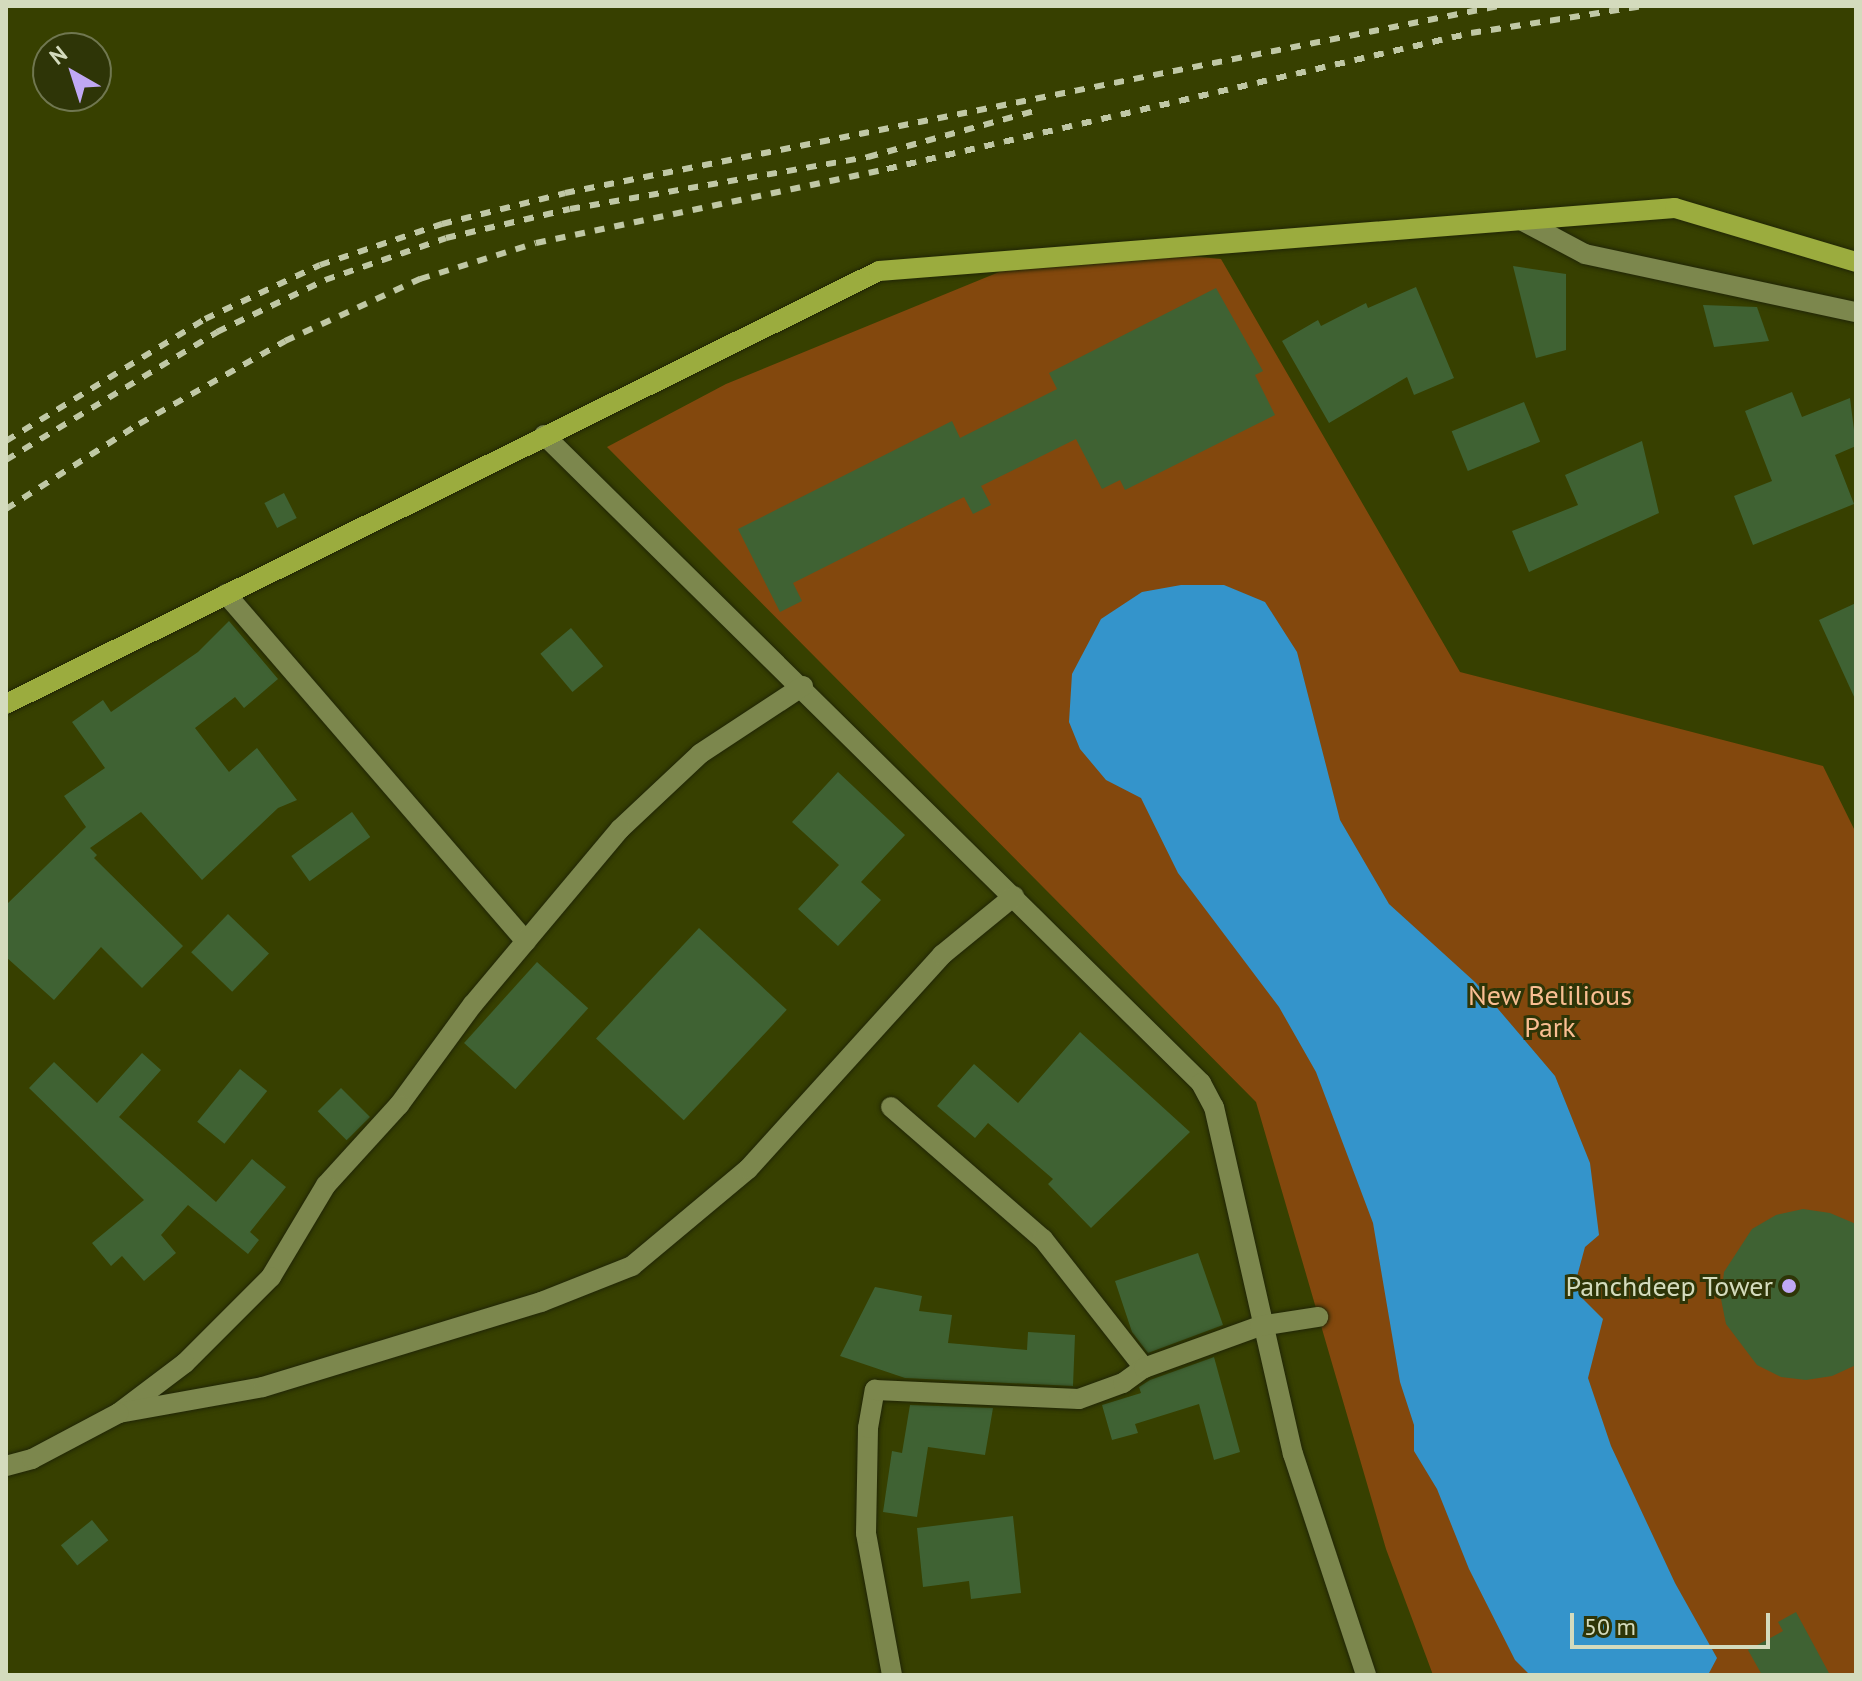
<!DOCTYPE html>
<style>
body{margin:0}
#map{position:relative;width:1862px;height:1681px;overflow:hidden;background:#374000;font-family:"PT Sans",sans-serif}
div>[style]{position:absolute}
[style*='--x']{left:calc(var(--x)*1px);top:calc(var(--y)*1px);width:calc(var(--w)*1px);rotate:calc(var(--a)*1deg)}
.green>*{inset:0;background:#83480d}
.water>*{inset:0;background:#3494cb}
.building>*{inset:0;background:#3f6233;transform-origin:0 0}
.roads{filter:drop-shadow(0 0 2px #202506) drop-shadow(0 0 2px #202506)}
.minor>*{height:20px;margin:-10px;padding:0 10px;transform-origin:10px;border-radius:10px;background:#7c874d}
.primary>*{height:20px;margin:-10px;padding:0 10px;transform-origin:10px;border-radius:10px;background:#9bac3e}
.rail>*{height:6px;margin-top:-3px;transform-origin:0;background:repeating-linear-gradient(90deg,#c0c8a5 0 10px,transparent 0 20px)}
.dots>*{width:22px;height:22px;translate:-50% -50%;box-sizing:border-box;border:4px solid #2e3507;border-radius:50%}
span{translate:-50% -50%;white-space:nowrap;text-align:center;line-height:1.15;-webkit-text-stroke:6px #2e3507;paint-order:stroke}
.park-label{font-size:28px;color:#f9be92}
.poi-label{font-size:28px;color:#d4dbbd}
.right{translate:-100% -50%;text-align:right}
.frame{position:absolute;inset:0;border:8px solid #d4dbbd;pointer-events:none}
.north{position:absolute;left:32px;top:32px;width:80px;height:80px;box-sizing:border-box;background:#2e3507;border:2px solid #707750;border-radius:50%;rotate:321deg;font-size:22px;font-weight:700;line-height:32px;text-align:center;color:#d4dbbd}
.north::after{content:'';display:block;margin:auto;width:28px;height:36px;background:#c0a8f4;clip-path:polygon(50% 0,100% 100%,50% 72%,0 100%)}
.scale{position:absolute;left:1570px;top:1613px;width:200px;height:36px;box-sizing:border-box;border:4px solid #d4dbbd;border-top:0;padding-left:10px;font-size:24px;line-height:28px;white-space:nowrap;color:#d4dbbd;-webkit-text-stroke:6px #2e3507;paint-order:stroke}
</style>
<div id="map">
<div class="green">
<div style="clip-path:polygon(1129px 250px,1221px 259px,1460px 672px,1823px 766px,1856px 833px,1856px 1675px,1433px 1675px,1386px 1549px,1256px 1102px,607px 447px,726px 384px,1038px 256px)"></div>
</div>
<div class="water">
<div style="clip-path:polygon(1181px 585px,1224px 585px,1265px 602px,1297px 652px,1340px 820px,1389px 904px,1476px 983px,1555px 1076px,1590px 1163px,1599px 1235px,1585px 1247px,1575px 1284px,1581px 1297px,1603px 1319px,1588px 1378px,1611px 1446px,1675px 1583px,1717px 1658px,1708px 1675px,1530px 1675px,1515px 1660px,1469px 1569px,1437px 1489px,1414px 1451px,1414px 1425px,1400px 1382px,1373px 1223px,1316px 1072px,1279px 1007px,1178px 873px,1141px 798px,1106px 780px,1080px 749px,1069px 722px,1072px 674px,1101px 619px,1142px 592px)"></div>
</div>
<div class="building">
<div style="clip-path:polygon(1513px 266px,1566px 274px,1566px 350px,1536px 358px)"></div>
<div style="clip-path:polygon(1416px 287px,1454px 378px,1414px 395px,1407px 377px,1329px 423px,1282px 341px,1318px 320px,1321px 326px,1366px 303px,1368px 308px)"></div>
<div style="clip-path:polygon(1216px 288px,1263px 371px,1255px 375px,1275px 415px,1125px 490px,1120px 480px,1102px 489px,1076px 439px,981px 486px,991px 505px,973px 514px,964px 497px,793px 583px,802px 601px,780px 612px,738px 529px,952px 421px,960px 438px,1057px 389px,1049px 373px)"></div>
<div style="clip-path:polygon(1703px 305px,1757px 307px,1769px 341px,1714px 347px)"></div>
<div style="clip-path:polygon(1792px 392px,1802px 417px,1850px 398px,1856px 446px,1835px 455px,1854px 504px,1753px 545px,1734px 496px,1772px 481px,1745px 411px)"></div>
<div style="left:1524px;top:402px;width:43px;height:78px;rotate:68deg"></div>
<div style="clip-path:polygon(1642px 441px,1659px 513px,1529px 572px,1512px 531px,1578px 505px,1565px 475px)"></div>
<div style="left:284px;top:493px;width:28px;height:22px;rotate:63deg"></div>
<div style="clip-path:polygon(1856px 603px,1856px 701px,1819px 620px)"></div>
<div style="clip-path:polygon(229px 621px,278px 679px,244px 708px,235px 697px,195px 728px,229px 772px,257px 748px,297px 800px,278px 808px,202px 880px,141px 812px,90px 848px,97px 855px,94px 858px,183px 946px,142px 988px,101px 947px,54px 1000px,6px 957px,6px 905px,86px 827px,64px 796px,105px 768px,72px 722px,103px 700px,111px 712px,198px 652px)"></div>
<div style="left:571px;top:628px;width:50px;height:40px;rotate:50deg"></div>
<div style="clip-path:polygon(838px 772px,905px 835px,861px 882px,881px 900px,838px 946px,798px 909px,839px 865px,792px 822px)"></div>
<div style="left:352px;top:812px;width:31px;height:75px;rotate:54deg"></div>
<div style="left:228px;top:914px;width:57px;height:53px;rotate:44deg"></div>
<div style="left:699px;top:928px;width:120px;height:151px;rotate:43deg"></div>
<div style="left:537px;top:962px;width:69px;height:109px;rotate:42deg"></div>
<div style="clip-path:polygon(1080px 1032px,1190px 1132px,1091px 1228px,1048px 1184px,1053px 1179px,988px 1123px,975px 1138px,937px 1106px,974px 1064px,1018px 1103px)"></div>
<div style="clip-path:polygon(142px 1053px,161px 1070px,119px 1117px,216px 1202px,252px 1159px,286px 1187px,250px 1232px,259px 1240px,248px 1254px,188px 1205px,161px 1235px,176px 1253px,144px 1281px,122px 1256px,111px 1266px,92px 1243px,144px 1200px,29px 1088px,54px 1062px,97px 1103px)"></div>
<div style="left:240px;top:1069px;width:35px;height:68px;rotate:39deg"></div>
<div style="left:341px;top:1088px;width:41px;height:33px;rotate:45deg"></div>
<div style="clip-path:polygon(1803px 1209px,1830px 1213px,1856px 1224px,1856px 1365px,1832px 1376px,1806px 1380px,1781px 1377px,1757px 1365px,1726px 1324px,1721px 1299px,1724px 1272px,1752px 1229px,1776px 1215px)"></div>
<div style="clip-path:polygon(1198px 1253px,1223px 1325px,1148px 1353px,1132px 1332px,1115px 1281px)"></div>
<div style="clip-path:polygon(875px 1287px,922px 1296px,919px 1311px,952px 1315px,948px 1343px,1027px 1350px,1028px 1332px,1075px 1335px,1073px 1386px,905px 1378px,840px 1356px)"></div>
<div style="clip-path:polygon(1214px 1357px,1240px 1452px,1214px 1460px,1199px 1404px,1135px 1424px,1138px 1433px,1112px 1440px,1102px 1405px,1141px 1393px,1139px 1387px,1150px 1380px)"></div>
<div style="clip-path:polygon(910px 1405px,993px 1408px,985px 1455px,928px 1447px,917px 1517px,883px 1512px,892px 1451px,902px 1453px)"></div>
<div style="clip-path:polygon(1013px 1516px,1021px 1593px,971px 1599px,969px 1581px,923px 1587px,917px 1528px)"></div>
<div style="left:92px;top:1520px;width:26px;height:40px;rotate:51deg"></div>
<div style="clip-path:polygon(1796px 1612px,1830px 1675px,1762px 1675px,1748px 1650px,1783px 1631px,1778px 1622px)"></div>
</div>
<div class="roads">
<div class="minor">
<div style="--x:1521;--y:220;--w:72;--a:28"></div>
<div style="--x:1585;--y:254;--w:277;--a:12.1"></div>
<div style="--x:544;--y:435;--w:923;--a:44.6"></div>
<div style="--x:1201;--y:1083;--w:27;--a:62"></div>
<div style="--x:1214;--y:1107;--w:356;--a:77.2"></div>
<div style="--x:1293;--y:1454;--w:233;--a:71.7"></div>
<div style="--x:226;--y:594;--w:459;--a:49.2"></div>
<div style="--x:803;--y:686;--w:123;--a:146.6"></div>
<div style="--x:700;--y:754;--w:110;--a:136.8"></div>
<div style="--x:620;--y:829;--w:229;--a:130"></div>
<div style="--x:473;--y:1004;--w:125;--a:126.2"></div>
<div style="--x:399;--y:1105;--w:108;--a:132.4"></div>
<div style="--x:326;--y:1185;--w:107;--a:120.9"></div>
<div style="--x:271;--y:1277;--w:122;--a:135"></div>
<div style="--x:185;--y:1363;--w:83;--a:142.9"></div>
<div style="--x:119;--y:1413;--w:146;--a:-10.2"></div>
<div style="--x:263;--y:1387;--w:291;--a:-17"></div>
<div style="--x:541;--y:1302;--w:98;--a:-21.6"></div>
<div style="--x:632;--y:1266;--w:151;--a:-39.9"></div>
<div style="--x:748;--y:1169;--w:289;--a:-47.8"></div>
<div style="--x:942;--y:955;--w:93;--a:-39.3"></div>
<div style="--x:891;--y:1107;--w:201;--a:41"></div>
<div style="--x:1043;--y:1239;--w:164;--a:51.9"></div>
<div style="--x:6;--y:1466;--w:27;--a:-15"></div>
<div style="--x:32;--y:1459;--w:98;--a:-27.9"></div>
<div style="--x:892;--y:1675;--w:144;--a:-100.4"></div>
<div style="--x:866;--y:1533;--w:105;--a:-88.9"></div>
<div style="--x:868;--y:1428;--w:39;--a:-80"></div>
<div style="--x:875;--y:1390;--w:204;--a:2.5"></div>
<div style="--x:1079;--y:1399;--w:47;--a:-20"></div>
<div style="--x:1123;--y:1383;--w:26;--a:-36"></div>
<div style="--x:1144;--y:1368;--w:123;--a:-19.9"></div>
<div style="--x:1260;--y:1326;--w:59;--a:-8.8"></div>
</div>
<div class="primary">
<div style="--x:6;--y:704;--w:974;--a:-26.38"></div>
<div style="--x:879;--y:271;--w:798;--a:-4.53"></div>
<div style="--x:1675;--y:208;--w:189;--a:16.6"></div>
</div>
</div>
<div class="rail">
<div style="--x:6;--y:441;--w:233;--a:-31.5"></div>
<div style="--x:205;--y:319;--w:127;--a:-25.2"></div>
<div style="--x:320;--y:265;--w:129;--a:-18.6"></div>
<div style="--x:442;--y:224;--w:127;--a:-14.1"></div>
<div style="--x:565;--y:193;--w:952;--a:-11.33"></div>
<div style="--x:6;--y:460;--w:247;--a:-31.2"></div>
<div style="--x:217;--y:332;--w:120;--a:-25.7"></div>
<div style="--x:325;--y:280;--w:128;--a:-19.1"></div>
<div style="--x:446;--y:238;--w:127;--a:-13.2"></div>
<div style="--x:570;--y:209;--w:303;--a:-9.9"></div>
<div style="--x:868;--y:157;--w:172;--a:-15.5"></div>
<div style="--x:6;--y:509;--w:158;--a:-32.6"></div>
<div style="--x:139;--y:424;--w:168;--a:-29.6"></div>
<div style="--x:285;--y:341;--w:149;--a:-24.7"></div>
<div style="--x:420;--y:279;--w:121;--a:-17.2"></div>
<div style="--x:536;--y:243;--w:359;--a:-11.9"></div>
<div style="--x:887;--y:169;--w:600;--a:-13.11"></div>
<div style="--x:1471;--y:33;--w:174;--a:-8.9"></div>
</div>
<div class="dots">
<div style="left:1789px;top:1286px;background:#c0a8f4"></div>
</div>
<div class="park-label">
<span style="left:1550px;top:1011px">New Belilious<br>Park</span>
</div>
<div class="poi-label">
<span class="right" style="left:1773px;top:1286px">Panchdeep Tower</span>
</div>
<div class="frame"></div>
<div class="north">N</div>
<div class="scale">50 m</div>
</div>
